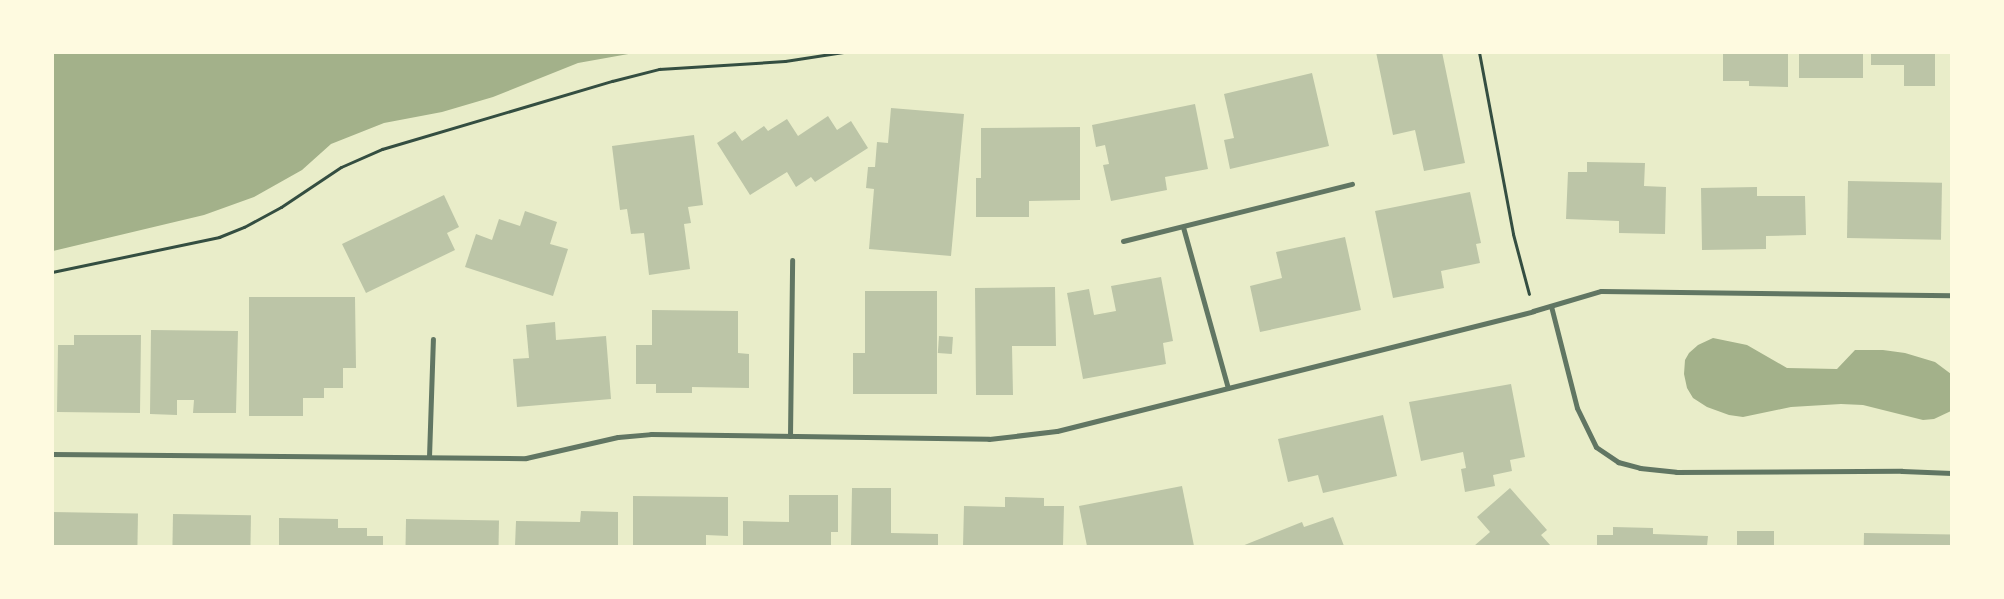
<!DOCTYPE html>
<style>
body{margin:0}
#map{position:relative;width:2004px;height:599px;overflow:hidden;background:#e9edc9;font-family:Lora,serif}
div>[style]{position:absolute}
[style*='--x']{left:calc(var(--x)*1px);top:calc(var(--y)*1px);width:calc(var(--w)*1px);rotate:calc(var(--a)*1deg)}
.water>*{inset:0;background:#a3b18a}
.building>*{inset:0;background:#bcc5a7;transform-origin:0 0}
.path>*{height:3px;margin:-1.5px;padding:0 1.5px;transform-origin:1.5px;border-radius:1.5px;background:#344e41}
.minor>*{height:5px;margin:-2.5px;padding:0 2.5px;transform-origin:2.5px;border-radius:2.5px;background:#617663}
span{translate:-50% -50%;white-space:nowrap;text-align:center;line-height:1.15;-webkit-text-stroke:5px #fefae0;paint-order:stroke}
.frame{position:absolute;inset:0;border:54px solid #fefae0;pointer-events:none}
</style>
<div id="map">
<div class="water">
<div style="clip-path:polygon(52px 53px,53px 52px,634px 53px,578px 63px,493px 97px,442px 112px,384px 123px,331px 144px,302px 170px,254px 197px,204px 215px,53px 251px)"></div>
<div style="clip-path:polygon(1713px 338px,1747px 345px,1787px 368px,1837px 369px,1855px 350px,1883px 350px,1905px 353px,1935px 362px,1951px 374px,1951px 411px,1934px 419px,1923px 420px,1863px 405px,1841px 404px,1791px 407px,1743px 417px,1729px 415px,1707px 407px,1693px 398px,1687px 388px,1684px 374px,1685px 360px,1689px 353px,1698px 345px)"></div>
</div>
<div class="building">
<div style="clip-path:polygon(1376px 52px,1442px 52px,1465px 163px,1424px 171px,1415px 130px,1393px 135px)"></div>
<div style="clip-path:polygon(1723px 52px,1788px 52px,1788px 87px,1749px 86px,1749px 81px,1723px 81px)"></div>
<div style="left:1799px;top:52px;width:64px;height:26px"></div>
<div style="clip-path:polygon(1871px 52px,1935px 52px,1935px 86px,1904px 86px,1904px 65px,1871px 65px)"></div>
<div style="clip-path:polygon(1312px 73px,1329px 146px,1230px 169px,1224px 140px,1234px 138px,1224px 94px)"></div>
<div style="clip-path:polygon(1195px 104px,1208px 169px,1165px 177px,1167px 190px,1111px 201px,1103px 165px,1109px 164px,1105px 145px,1096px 147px,1092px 125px)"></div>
<div style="clip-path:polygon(891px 108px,964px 114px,951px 256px,869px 249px,874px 189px,866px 188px,868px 167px,875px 167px,877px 142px,888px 143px)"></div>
<div style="clip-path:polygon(828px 116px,837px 130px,851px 121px,868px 148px,815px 182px,811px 177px,796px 187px,787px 172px,750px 195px,717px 143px,735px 131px,742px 141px,764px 126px,768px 131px,787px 119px,798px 136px)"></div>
<div style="clip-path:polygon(1080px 127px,1080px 200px,1029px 201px,1029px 217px,976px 217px,976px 178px,981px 178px,981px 128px)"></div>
<div style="clip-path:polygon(694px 135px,703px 205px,688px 207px,691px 223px,684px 224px,690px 269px,649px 275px,644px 233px,631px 234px,627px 209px,620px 210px,612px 146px)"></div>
<div style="clip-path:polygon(1587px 162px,1645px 163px,1644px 186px,1666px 187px,1665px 234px,1619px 233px,1619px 221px,1566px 219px,1568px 172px,1587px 172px)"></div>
<div style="left:1848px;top:181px;width:94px;height:57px;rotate:1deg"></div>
<div style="clip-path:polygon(1757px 187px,1757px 196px,1805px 196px,1806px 235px,1766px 236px,1766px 249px,1702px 250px,1701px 188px)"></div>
<div style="clip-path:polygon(1470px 192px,1481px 243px,1476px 244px,1480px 263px,1441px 271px,1444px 288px,1393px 298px,1375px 211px)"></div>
<div style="clip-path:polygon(444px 195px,459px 227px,447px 233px,455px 250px,366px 293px,342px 244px)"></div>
<div style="clip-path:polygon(525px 211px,557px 222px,550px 244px,568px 249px,553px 296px,465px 267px,476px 234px,492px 240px,499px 219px,520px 226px)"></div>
<div style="clip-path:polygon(1345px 237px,1361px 310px,1260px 332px,1250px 286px,1282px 278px,1276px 252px)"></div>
<div style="clip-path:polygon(1161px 277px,1173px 341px,1163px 343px,1166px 364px,1083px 379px,1067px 293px,1089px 289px,1094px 315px,1116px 311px,1111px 286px)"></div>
<div style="clip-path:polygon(1055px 287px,1056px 346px,1012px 346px,1013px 395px,976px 395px,975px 288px)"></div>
<div style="clip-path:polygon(865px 291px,937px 291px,937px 394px,853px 394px,853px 353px,865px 353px)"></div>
<div style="clip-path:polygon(249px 297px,355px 297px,356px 368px,343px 368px,343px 388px,324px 388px,324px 398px,303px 398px,303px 416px,249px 416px)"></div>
<div style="clip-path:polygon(652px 310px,738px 311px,738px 353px,749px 354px,749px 388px,692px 387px,692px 393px,656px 393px,656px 384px,636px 384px,636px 345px,652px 345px)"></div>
<div style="clip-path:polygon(555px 322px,556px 340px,606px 336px,611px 399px,517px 407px,513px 359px,529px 358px,526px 325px)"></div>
<div style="clip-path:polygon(151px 330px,238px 331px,236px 413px,193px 413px,194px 400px,177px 400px,177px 415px,150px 414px)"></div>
<div style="clip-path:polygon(74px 335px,141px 335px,140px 413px,57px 412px,58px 345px,74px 345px)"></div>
<div style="left:939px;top:336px;width:14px;height:17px;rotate:4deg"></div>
<div style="clip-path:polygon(1511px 384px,1525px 457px,1510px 460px,1512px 471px,1493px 475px,1495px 486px,1465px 492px,1461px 469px,1466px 468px,1463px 452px,1421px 461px,1409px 402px)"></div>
<div style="clip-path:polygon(1383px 415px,1397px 476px,1323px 493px,1318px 475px,1288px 482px,1278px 439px)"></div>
<div style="clip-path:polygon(1182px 486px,1194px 546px,1087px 546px,1079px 506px)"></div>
<div style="clip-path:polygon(852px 488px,891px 488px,891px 533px,938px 534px,938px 546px,851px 546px)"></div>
<div style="clip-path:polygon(1510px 488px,1547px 530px,1541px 535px,1551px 546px,1474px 546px,1490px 532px,1477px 517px)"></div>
<div style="clip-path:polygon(789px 495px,838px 495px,838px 532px,831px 532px,831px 546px,743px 546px,743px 521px,789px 522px)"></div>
<div style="clip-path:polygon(633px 496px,728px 497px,728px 536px,706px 535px,706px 546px,633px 546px)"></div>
<div style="clip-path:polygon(1005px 497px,1044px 498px,1044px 506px,1064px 506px,1063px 546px,963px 546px,964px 506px,1005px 507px)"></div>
<div style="clip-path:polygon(581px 511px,618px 512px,618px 546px,515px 546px,516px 521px,580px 522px)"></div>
<div style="left:52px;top:512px;width:86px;height:34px;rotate:1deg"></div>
<div style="left:173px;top:514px;width:78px;height:32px;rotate:1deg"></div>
<div style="clip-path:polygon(1333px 517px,1344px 546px,1242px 546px,1302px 522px,1304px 527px)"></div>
<div style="clip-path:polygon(279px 518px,338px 519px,338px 528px,367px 528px,367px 536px,383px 536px,383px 546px,279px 546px)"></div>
<div style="left:406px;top:519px;width:93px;height:27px;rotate:1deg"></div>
<div style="clip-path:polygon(1613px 527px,1653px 528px,1653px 534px,1708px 536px,1707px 546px,1597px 546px,1597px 535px,1613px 535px)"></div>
<div style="left:1737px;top:531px;width:37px;height:15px"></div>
<div style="left:1864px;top:533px;width:88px;height:13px;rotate:1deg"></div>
</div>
<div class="path">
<div style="--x:1479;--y:52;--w:185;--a:79.4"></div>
<div style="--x:1513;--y:234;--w:62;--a:75.1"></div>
<div style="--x:52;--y:272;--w:171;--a:-11.8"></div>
<div style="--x:219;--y:237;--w:27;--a:-22"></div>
<div style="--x:244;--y:227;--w:42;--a:-28.4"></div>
<div style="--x:281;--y:207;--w:72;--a:-33.7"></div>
<div style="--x:341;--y:167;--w:45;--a:-23.7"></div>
<div style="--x:382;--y:149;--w:240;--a:-16.5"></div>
<div style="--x:612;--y:81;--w:49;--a:-14.3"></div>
<div style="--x:659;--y:69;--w:126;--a:-3.6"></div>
<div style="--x:785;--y:61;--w:59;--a:-8.8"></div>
</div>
<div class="minor">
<div style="--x:1183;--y:227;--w:167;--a:74.4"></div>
<div style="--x:1123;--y:241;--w:236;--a:-14"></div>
<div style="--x:1551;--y:306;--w:105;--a:75.7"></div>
<div style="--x:1577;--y:408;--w:43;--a:64"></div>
<div style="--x:1596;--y:447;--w:27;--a:34"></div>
<div style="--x:1618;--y:462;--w:23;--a:15"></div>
<div style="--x:1640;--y:468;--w:36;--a:6"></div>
<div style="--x:1676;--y:472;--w:226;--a:-0.3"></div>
<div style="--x:1902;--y:471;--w:50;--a:2.3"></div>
<div style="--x:790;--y:436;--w:176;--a:-89.3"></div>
<div style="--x:52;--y:454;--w:474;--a:0.5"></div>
<div style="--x:526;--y:458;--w:94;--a:-12.9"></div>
<div style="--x:618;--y:437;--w:33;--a:-5"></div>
<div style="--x:651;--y:434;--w:338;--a:0.8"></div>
<div style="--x:989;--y:439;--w:68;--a:-6.7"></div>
<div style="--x:1057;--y:431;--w:491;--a:-14.1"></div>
<div style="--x:1533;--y:311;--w:71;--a:-16.4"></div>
<div style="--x:1601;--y:291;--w:351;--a:0.7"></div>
<div style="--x:429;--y:457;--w:118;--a:-88.1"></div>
</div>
<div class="frame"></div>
</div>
